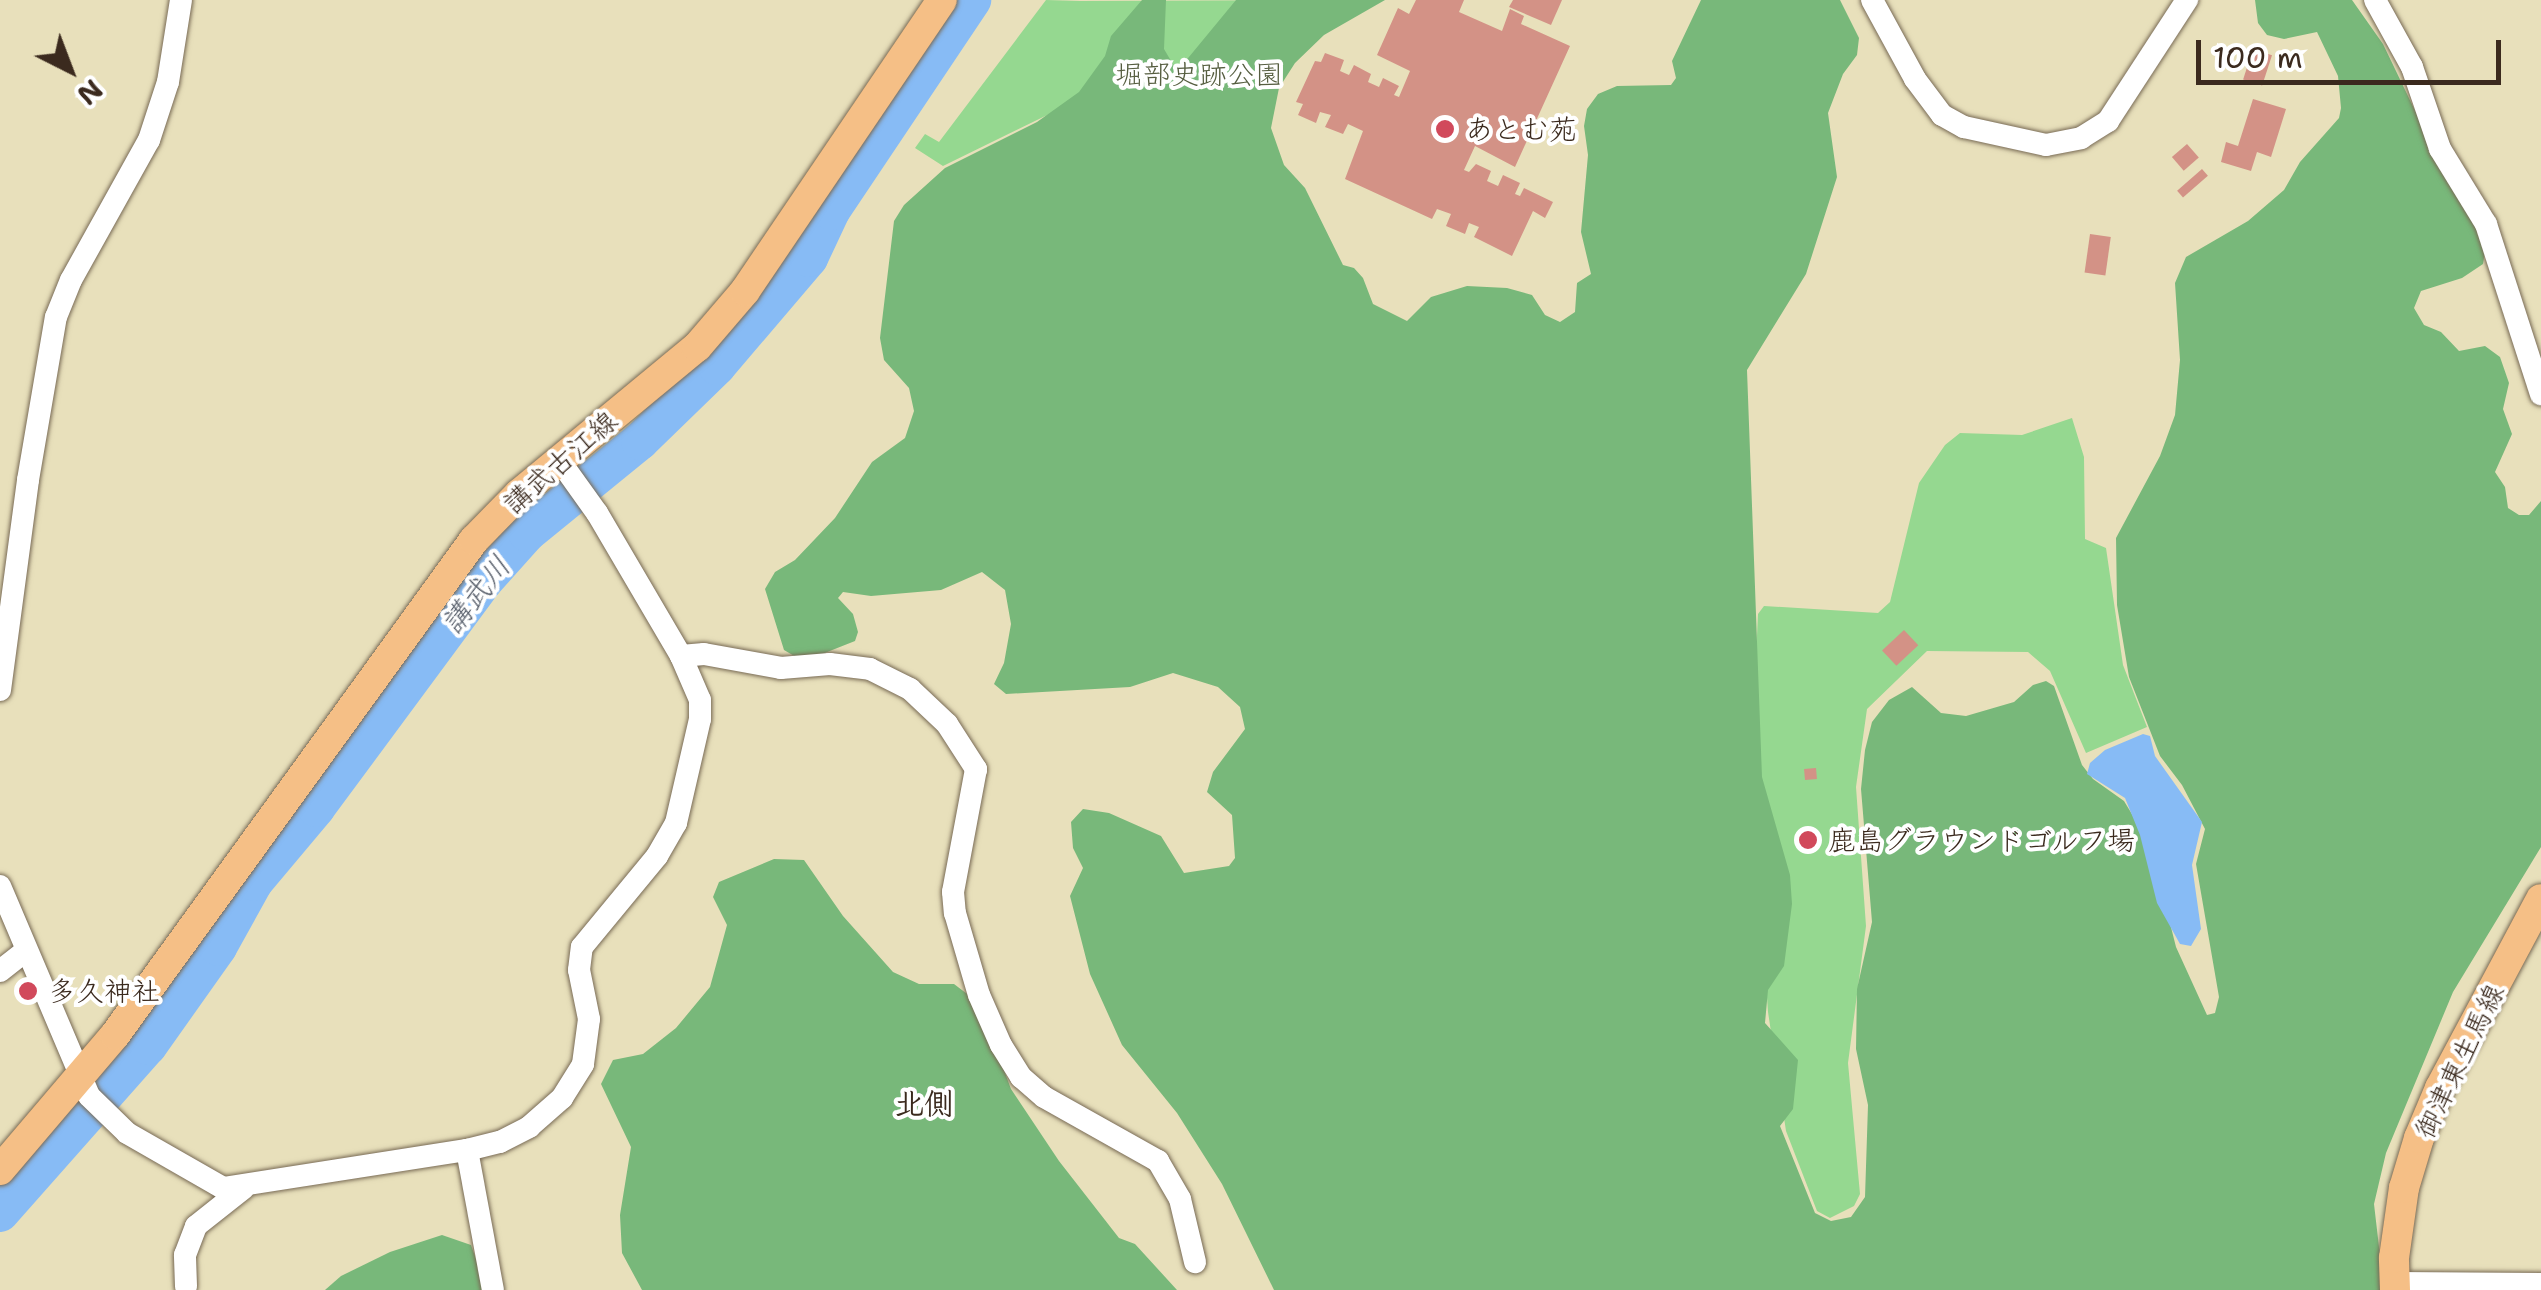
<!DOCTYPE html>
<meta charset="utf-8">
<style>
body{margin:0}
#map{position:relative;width:2541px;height:1290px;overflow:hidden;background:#e8e0bb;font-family:"Shantell Sans","Klee One",sans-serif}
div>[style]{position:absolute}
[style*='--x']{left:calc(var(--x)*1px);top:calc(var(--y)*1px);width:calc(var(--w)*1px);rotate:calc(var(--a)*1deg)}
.green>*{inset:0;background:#95d890}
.forest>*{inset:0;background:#78b87a}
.water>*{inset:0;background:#87bbf5}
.river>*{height:38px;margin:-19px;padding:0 19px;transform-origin:19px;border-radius:19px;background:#87bbf5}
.building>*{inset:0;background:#d39286;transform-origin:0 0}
.roads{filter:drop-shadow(0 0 2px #786a55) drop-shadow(0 0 2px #786a55)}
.minor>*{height:22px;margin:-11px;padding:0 11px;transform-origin:11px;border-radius:11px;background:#fff}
.major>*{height:30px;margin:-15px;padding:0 15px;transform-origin:15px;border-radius:15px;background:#f5bf86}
.dots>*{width:28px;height:28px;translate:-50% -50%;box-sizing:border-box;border:5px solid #fff;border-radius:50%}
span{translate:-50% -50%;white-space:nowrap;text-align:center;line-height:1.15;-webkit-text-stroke:8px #fff;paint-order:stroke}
.park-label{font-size:28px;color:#565e40}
.poi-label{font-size:28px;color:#3b2a1e}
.left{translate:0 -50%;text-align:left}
.street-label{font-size:28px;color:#3b2a1e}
.water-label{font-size:30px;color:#565d69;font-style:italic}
.neighbourhood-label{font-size:30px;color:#3b2a1e;font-weight:700}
.north{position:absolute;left:20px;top:20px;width:100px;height:100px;-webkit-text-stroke:8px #fff;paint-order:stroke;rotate:138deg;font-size:28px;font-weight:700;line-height:40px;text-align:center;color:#3b2a1e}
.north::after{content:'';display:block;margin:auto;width:35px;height:45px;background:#3b2a1e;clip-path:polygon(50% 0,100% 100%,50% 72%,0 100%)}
.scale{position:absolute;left:2196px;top:40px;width:305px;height:45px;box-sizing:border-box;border:5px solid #3b2a1e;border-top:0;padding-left:12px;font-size:30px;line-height:35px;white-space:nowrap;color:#3b2a1e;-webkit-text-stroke:8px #fff;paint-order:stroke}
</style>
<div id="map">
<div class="green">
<div style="clip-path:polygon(1046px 0,1080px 1px,1361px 0,1322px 26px,1074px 102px,943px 166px,915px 148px,925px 134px,939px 142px)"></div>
<div style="clip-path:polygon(2072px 418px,2084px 457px,2085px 539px,2106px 548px,2123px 665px,2147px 727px,2086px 753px,2050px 671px,2028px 652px,1927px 651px,1867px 709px,1856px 787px,1866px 926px,1848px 1063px,1860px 1194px,1854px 1206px,1830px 1218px,1817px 1211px,1786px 1131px,1768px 1012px,1751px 764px,1758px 614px,1764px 606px,1878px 613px,1890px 602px,1919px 483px,1945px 445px,1960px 433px,2022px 435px)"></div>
</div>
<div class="forest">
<div style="clip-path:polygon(1142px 0,1166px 0,1164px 49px,1174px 66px,1184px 63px,1236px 0,1385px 0,1324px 35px,1295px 63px,1279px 88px,1271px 128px,1284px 165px,1305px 188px,1343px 265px,1354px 268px,1363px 278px,1373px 304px,1407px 321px,1431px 297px,1467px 286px,1507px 288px,1532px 295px,1545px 315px,1560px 322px,1575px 312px,1577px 283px,1591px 274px,1581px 232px,1588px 155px,1584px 126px,1587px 109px,1598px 94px,1617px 86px,1671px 85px,1676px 78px,1672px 61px,1701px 0,1840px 0,1859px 38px,1857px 55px,1843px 74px,1828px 113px,1837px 177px,1806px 274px,1747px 370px,1762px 777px,1790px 875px,1792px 904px,1784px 966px,1768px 990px,1765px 1023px,1798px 1060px,1793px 1109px,1780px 1126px,1815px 1213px,1831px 1221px,1851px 1217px,1865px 1197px,1868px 1105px,1856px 1049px,1857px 989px,1872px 922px,1861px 789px,1865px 750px,1872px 722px,1889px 700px,1912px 687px,1941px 713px,1966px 716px,2014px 702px,2033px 685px,2046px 681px,2054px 686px,2082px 765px,2093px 779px,2124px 801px,2150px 844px,2176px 947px,2207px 1015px,2215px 1013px,2219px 997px,2196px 864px,2205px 829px,2182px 785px,2160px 756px,2129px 677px,2117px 605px,2116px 538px,2160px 456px,2175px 415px,2180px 360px,2175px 283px,2186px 257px,2248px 221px,2284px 190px,2300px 162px,2339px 118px,2341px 108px,2338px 76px,2317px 32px,2284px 39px,2267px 35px,2258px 23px,2255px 0,2352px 0,2383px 44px,2444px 171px,2477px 226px,2485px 252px,2483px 264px,2462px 278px,2421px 291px,2414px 308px,2424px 325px,2441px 332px,2459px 351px,2485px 346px,2500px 357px,2509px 383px,2503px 409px,2512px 434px,2495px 472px,2505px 487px,2508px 508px,2519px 515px,2529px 515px,2541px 501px,2541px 847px,2453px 992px,2386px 1153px,2374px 1204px,2384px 1290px,1274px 1290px,1222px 1184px,1177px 1113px,1122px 1045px,1090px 974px,1070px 896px,1083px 868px,1073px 848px,1071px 822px,1083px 809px,1109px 813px,1161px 836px,1184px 873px,1229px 866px,1235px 858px,1232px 815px,1207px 792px,1213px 772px,1245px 729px,1240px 707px,1218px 687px,1173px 673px,1130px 687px,1006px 694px,994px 684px,1004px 663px,1011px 624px,1005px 590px,982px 572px,941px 590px,871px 596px,843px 592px,838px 598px,853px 614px,858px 632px,855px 641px,812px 658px,796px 657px,784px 650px,765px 589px,775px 572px,795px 560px,835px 518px,872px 462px,905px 438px,914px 411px,909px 388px,884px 360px,880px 338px,894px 221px,904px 205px,945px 168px,1037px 122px,1079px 92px,1105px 56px,1111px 36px)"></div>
<div style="clip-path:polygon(774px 859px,804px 860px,843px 916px,893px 972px,919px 984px,954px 984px,979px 1003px,1011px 1089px,1059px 1161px,1119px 1238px,1135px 1244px,1177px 1290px,642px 1290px,622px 1253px,620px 1215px,631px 1147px,601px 1084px,613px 1060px,643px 1054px,676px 1028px,710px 987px,727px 925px,713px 897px,719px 882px)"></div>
<div style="clip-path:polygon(442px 1235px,471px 1245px,487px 1290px,325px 1290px,341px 1276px,390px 1252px)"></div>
</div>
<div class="water">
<div style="clip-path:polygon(2143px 734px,2150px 736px,2155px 756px,2202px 822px,2192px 865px,2201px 929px,2191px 946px,2180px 944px,2157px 903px,2140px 835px,2125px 798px,2087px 774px,2090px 763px,2105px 750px)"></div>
</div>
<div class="river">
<div style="--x:0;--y:1213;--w:223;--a:-48.5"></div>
<div style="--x:148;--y:1046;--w:121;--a:-54.7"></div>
<div style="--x:218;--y:947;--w:74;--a:-61"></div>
<div style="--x:254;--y:882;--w:97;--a:-50"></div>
<div style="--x:316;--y:808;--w:282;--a:-53.5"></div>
<div style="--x:484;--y:581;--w:64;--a:-48.1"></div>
<div style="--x:527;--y:533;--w:146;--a:-39.2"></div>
<div style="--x:640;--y:441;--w:107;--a:-44.2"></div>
<div style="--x:717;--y:366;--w:142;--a:-49.6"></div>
<div style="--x:809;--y:258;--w:52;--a:-64.9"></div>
<div style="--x:831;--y:211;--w:254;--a:-56.2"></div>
</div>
<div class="building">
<div style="clip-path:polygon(1416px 0,1464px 0,1459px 12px,1502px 31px,1510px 9px,1524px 16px,1521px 24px,1570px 46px,1515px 167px,1475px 146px,1464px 170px,1469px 172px,1476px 164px,1491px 171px,1487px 181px,1498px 186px,1503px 175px,1520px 183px,1515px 194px,1520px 196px,1524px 188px,1553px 202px,1545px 218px,1533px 211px,1512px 256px,1474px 237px,1479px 227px,1469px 223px,1465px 234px,1446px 226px,1451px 214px,1437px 209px,1432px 219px,1345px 179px,1363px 131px,1348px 124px,1343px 134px,1325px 127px,1331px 115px,1320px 112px,1316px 123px,1298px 115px,1303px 104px,1296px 102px,1315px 61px,1321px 62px,1325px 53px,1344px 60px,1340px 71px,1349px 75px,1354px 65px,1371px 74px,1368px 82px,1379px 87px,1383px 78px,1399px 86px,1394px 95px,1399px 97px,1410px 71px,1377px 55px,1398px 8px,1409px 14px)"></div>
<div style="clip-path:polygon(1513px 0,1562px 0,1551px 25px,1509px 7px)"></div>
<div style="left:2253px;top:49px;width:20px;height:32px;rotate:18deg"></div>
<div style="clip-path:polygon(2253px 99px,2286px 109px,2271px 157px,2257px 152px,2251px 171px,2221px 162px,2226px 142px,2238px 146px)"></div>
<div style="left:2187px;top:144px;width:18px;height:20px;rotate:49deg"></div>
<div style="left:2202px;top:169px;width:9px;height:33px;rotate:49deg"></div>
<div style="left:2090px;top:234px;width:21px;height:39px;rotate:8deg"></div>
<div style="left:1904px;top:630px;width:21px;height:30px;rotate:47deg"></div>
<div style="left:1816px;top:768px;width:11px;height:12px;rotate:85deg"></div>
</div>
<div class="roads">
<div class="minor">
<div style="--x:1872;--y:0;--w:90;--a:61.4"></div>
<div style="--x:1915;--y:79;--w:45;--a:53.1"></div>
<div style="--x:1942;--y:115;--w:25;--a:29"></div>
<div style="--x:1964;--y:127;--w:84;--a:12.4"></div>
<div style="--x:2046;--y:145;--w:36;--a:-11"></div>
<div style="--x:2081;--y:138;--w:32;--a:-32"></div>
<div style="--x:2108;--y:121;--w:145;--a:-56.9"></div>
<div style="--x:2375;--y:0;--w:77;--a:61.1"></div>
<div style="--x:2412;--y:67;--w:87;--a:71.1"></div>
<div style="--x:2440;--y:149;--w:88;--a:58.5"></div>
<div style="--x:2486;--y:224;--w:179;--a:72.1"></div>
<div style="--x:681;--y:656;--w:23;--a:-5"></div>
<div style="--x:704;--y:654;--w:78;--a:10.3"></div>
<div style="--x:781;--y:668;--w:49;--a:-4.7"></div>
<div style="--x:830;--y:664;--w:40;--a:7.1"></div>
<div style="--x:870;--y:669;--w:45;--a:26.6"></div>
<div style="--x:910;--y:689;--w:51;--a:43.4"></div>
<div style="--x:947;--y:724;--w:54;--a:57.2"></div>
<div style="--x:976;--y:769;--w:125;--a:100.6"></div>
<div style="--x:953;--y:892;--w:21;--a:85"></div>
<div style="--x:955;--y:913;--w:85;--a:73.7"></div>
<div style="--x:979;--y:995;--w:55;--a:66.3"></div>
<div style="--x:1001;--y:1045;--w:38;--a:58"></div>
<div style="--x:1021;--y:1077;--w:30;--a:41"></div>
<div style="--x:1044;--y:1097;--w:131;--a:29.3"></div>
<div style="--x:1158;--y:1161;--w:44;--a:59.9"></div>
<div style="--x:1180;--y:1199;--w:65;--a:76.6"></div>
<div style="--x:0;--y:690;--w:212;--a:-82.4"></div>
<div style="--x:28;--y:480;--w:165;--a:-80.3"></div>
<div style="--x:56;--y:317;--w:40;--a:-68"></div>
<div style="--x:71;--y:280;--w:160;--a:-60.9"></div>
<div style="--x:149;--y:140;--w:61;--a:-71.9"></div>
<div style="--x:168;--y:82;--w:83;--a:-81"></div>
<div style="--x:0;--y:886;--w:228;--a:67"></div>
<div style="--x:89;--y:1096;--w:53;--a:44.2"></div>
<div style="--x:127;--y:1133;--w:111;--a:29.8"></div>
<div style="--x:223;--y:1188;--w:247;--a:-8.9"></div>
<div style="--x:467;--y:1150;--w:34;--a:-14"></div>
<div style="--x:500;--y:1142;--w:33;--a:-27"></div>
<div style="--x:529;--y:1127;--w:44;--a:-41.3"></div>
<div style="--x:562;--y:1098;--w:40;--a:-58"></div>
<div style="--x:583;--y:1064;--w:45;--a:-82.4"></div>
<div style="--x:589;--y:1019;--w:50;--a:-101.5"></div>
<div style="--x:579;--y:970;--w:23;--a:-83"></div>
<div style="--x:582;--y:947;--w:118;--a:-50.5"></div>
<div style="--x:657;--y:856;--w:38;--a:-60"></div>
<div style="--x:676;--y:823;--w:107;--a:-77"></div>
<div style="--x:700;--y:719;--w:19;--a:-90"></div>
<div style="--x:700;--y:700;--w:48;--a:-113.4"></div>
<div style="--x:681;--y:656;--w:166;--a:-120.4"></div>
<div style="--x:597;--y:513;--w:65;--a:-125.6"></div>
<div style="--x:0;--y:971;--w:33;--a:-38"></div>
<div style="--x:467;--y:1150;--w:142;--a:79.5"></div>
<div style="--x:2395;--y:1283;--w:146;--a:0.4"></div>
<div style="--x:186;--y:1286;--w:31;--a:-92"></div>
<div style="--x:185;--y:1255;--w:31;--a:-69"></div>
<div style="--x:196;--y:1226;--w:61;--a:-38.4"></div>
</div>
<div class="major">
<div style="--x:0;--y:1170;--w:177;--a:-49.6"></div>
<div style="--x:115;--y:1035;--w:611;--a:-54.05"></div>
<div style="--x:474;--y:540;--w:64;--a:-45.6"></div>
<div style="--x:519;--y:494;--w:231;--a:-39.6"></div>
<div style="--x:697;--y:347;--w:74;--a:-49.4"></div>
<div style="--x:745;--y:291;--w:351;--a:-55.9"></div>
<div style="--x:2395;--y:1290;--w:32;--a:-92"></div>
<div style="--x:2394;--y:1258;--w:71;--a:-81.9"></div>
<div style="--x:2404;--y:1188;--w:52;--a:-73.3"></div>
<div style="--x:2419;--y:1138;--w:54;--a:-67.2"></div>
<div style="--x:2440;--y:1088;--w:214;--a:-61.9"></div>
</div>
</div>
<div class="dots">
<div style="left:1445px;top:129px;background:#d1495b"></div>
<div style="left:1808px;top:840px;background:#d1495b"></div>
<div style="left:28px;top:991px;background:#d1495b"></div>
</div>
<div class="park-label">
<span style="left:1199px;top:74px">堀部史跡公園</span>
</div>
<div class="poi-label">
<span class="left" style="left:1465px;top:129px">あとむ苑</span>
<span class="left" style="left:1828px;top:840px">鹿島グラウンドゴルフ場</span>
<span class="left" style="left:48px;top:991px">多久神社</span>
</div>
<div class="street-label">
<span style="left:560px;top:462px;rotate:-41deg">講武古江線</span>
<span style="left:2459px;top:1061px;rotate:-64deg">御津東生馬線</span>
</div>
<div class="water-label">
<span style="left:476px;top:595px;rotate:-51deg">講武川</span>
</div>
<div class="neighbourhood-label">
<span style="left:924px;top:1104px">北側</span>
</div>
<div class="north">N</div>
<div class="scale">100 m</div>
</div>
